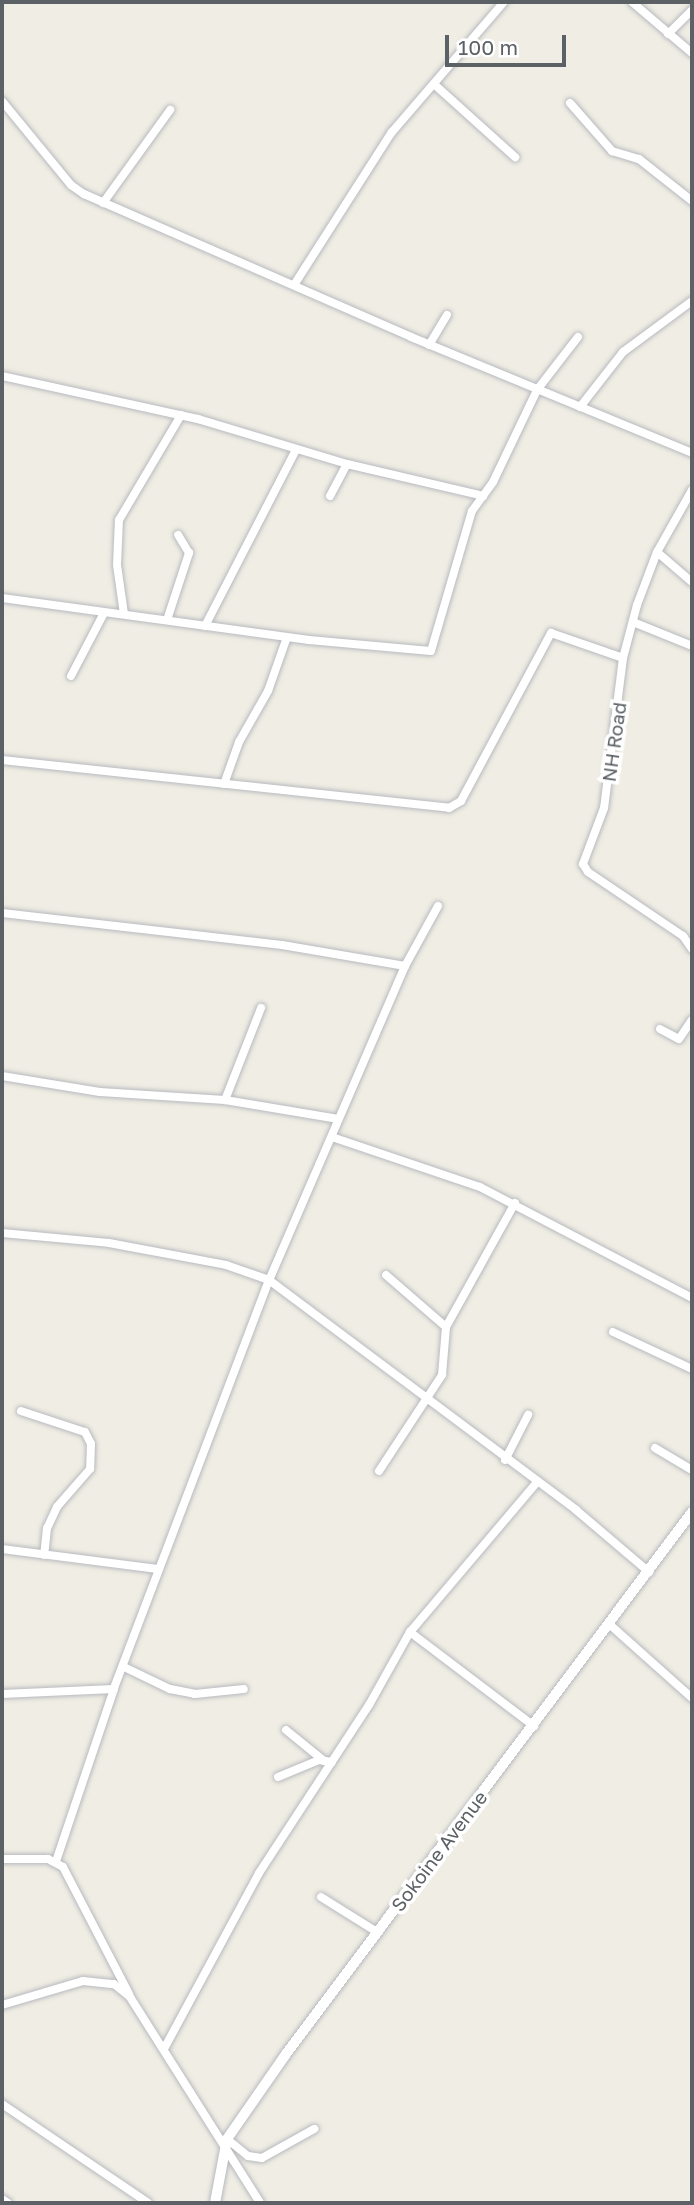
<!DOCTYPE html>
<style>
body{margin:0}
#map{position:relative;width:694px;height:2205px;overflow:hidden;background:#f0ede4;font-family:"Golos Text",sans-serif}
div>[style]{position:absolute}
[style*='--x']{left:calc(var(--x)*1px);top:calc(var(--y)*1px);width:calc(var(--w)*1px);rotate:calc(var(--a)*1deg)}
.roads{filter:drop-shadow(0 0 2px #b7babf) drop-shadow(0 0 2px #b7babf)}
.minor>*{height:8px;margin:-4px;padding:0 4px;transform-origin:4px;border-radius:4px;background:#fff}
.tertiary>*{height:10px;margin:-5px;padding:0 5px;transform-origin:5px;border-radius:5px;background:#fff}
span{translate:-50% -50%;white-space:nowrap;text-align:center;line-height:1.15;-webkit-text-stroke:7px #fff;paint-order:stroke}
.street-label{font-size:19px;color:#5c6166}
.frame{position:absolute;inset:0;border:4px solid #5c6166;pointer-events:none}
.scale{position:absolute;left:445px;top:35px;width:121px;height:32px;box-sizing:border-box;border:4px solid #5c6166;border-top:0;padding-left:9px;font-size:21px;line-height:24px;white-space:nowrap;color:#5c6166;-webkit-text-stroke:5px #fff;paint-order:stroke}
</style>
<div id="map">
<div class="roads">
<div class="minor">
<div style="--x:632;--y:2;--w:79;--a:40.4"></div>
<div style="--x:668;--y:34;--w:34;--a:-45"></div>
<div style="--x:435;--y:85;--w:108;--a:42"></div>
<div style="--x:2;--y:101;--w:109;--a:50.6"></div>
<div style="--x:71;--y:185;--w:16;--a:35"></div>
<div style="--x:84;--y:194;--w:357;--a:23.6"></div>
<div style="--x:411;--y:337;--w:304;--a:22.4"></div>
<div style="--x:570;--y:103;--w:64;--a:48.8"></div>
<div style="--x:612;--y:151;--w:28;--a:17"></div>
<div style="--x:639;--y:159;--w:68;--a:38.4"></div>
<div style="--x:103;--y:203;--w:115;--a:-54.2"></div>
<div style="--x:294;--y:285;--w:182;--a:-57.4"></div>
<div style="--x:392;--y:132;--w:172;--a:-49.3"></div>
<div style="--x:429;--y:345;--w:35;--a:-59"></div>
<div style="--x:2;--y:376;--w:201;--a:12.4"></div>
<div style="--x:198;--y:419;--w:156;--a:16.8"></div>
<div style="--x:347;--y:464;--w:140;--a:13.2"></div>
<div style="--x:580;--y:407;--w:70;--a:-52"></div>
<div style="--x:623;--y:352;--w:86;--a:-36.5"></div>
<div style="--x:692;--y:490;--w:71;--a:119.4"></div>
<div style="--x:657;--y:552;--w:57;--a:110.7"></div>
<div style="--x:637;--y:605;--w:55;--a:104.8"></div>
<div style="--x:623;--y:658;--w:151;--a:97.2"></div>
<div style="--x:604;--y:808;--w:60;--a:110.6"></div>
<div style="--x:583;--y:864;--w:9;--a:58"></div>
<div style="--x:588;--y:872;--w:115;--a:34"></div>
<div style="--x:683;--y:936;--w:16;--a:55"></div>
<div style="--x:330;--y:496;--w:36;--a:-62"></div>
<div style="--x:657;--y:552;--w:46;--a:40.6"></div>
<div style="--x:2;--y:598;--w:310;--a:7.8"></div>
<div style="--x:309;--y:640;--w:122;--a:5.2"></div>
<div style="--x:431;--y:651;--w:146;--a:-73.7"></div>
<div style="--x:472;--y:511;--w:36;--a:-54"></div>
<div style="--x:493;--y:482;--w:102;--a:-64.4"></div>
<div style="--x:537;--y:390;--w:67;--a:-52.3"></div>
<div style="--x:124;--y:614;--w:49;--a:-98.1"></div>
<div style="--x:117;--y:565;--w:45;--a:-87.5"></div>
<div style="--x:119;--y:520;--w:122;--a:-59.4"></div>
<div style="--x:167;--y:620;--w:71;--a:-71.8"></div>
<div style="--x:189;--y:553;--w:21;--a:-121"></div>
<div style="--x:633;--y:622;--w:64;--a:22.1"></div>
<div style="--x:205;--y:626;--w:198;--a:-62.7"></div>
<div style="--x:71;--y:676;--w:71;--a:-62.4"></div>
<div style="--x:2;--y:760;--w:450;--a:6.1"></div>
<div style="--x:449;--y:808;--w:14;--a:-30"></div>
<div style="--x:461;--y:801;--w:191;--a:-61.8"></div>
<div style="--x:551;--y:633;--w:76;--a:19.1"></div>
<div style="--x:224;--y:784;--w:45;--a:-70.3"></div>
<div style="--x:239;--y:742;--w:59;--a:-60.4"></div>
<div style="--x:268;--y:691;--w:57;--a:-70.6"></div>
<div style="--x:438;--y:906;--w:68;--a:118.8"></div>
<div style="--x:405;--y:966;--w:342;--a:113.4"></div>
<div style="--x:269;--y:1280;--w:384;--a:36.8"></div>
<div style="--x:576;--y:1510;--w:96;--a:40.3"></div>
<div style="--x:2;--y:913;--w:282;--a:6.5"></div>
<div style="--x:282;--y:945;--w:125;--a:9.7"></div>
<div style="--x:660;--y:1029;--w:21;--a:28"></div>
<div style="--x:679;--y:1039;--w:23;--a:-56"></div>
<div style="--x:2;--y:1076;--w:99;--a:9.3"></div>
<div style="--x:100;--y:1092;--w:125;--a:3.7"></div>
<div style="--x:225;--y:1100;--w:115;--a:9.5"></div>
<div style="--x:225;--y:1100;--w:99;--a:-68.6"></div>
<div style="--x:332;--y:1137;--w:156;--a:18.7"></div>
<div style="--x:480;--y:1187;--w:239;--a:27.6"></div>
<div style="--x:2;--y:1233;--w:107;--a:5.3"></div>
<div style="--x:109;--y:1243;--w:119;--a:10.6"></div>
<div style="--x:226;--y:1265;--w:46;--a:19.2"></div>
<div style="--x:269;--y:1280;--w:437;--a:110.8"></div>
<div style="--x:114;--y:1689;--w:182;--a:108.6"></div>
<div style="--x:386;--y:1275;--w:79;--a:40.9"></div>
<div style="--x:613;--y:1332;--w:87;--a:25.1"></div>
<div style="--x:21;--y:1411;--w:67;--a:18.2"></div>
<div style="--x:85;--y:1432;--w:13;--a:63"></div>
<div style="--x:91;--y:1444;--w:25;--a:92"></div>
<div style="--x:90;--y:1469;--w:50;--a:131"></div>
<div style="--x:57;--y:1507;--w:23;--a:115"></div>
<div style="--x:47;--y:1528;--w:27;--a:96"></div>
<div style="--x:655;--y:1448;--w:43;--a:30.7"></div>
<div style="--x:505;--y:1460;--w:51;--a:-62.9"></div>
<div style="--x:379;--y:1471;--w:115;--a:-56.7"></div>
<div style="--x:442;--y:1375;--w:48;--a:-85.2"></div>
<div style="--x:446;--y:1327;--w:142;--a:-60.9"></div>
<div style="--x:2;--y:1549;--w:157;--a:7.3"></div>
<div style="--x:609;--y:1624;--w:111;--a:41.7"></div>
<div style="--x:410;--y:1632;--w:156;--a:37.2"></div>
<div style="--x:124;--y:1667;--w:51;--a:25.6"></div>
<div style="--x:170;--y:1689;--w:25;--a:11"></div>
<div style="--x:195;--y:1694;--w:49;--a:-5.8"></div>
<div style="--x:2;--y:1694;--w:112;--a:-2.6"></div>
<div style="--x:286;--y:1730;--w:49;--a:39.2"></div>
<div style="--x:278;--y:1777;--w:44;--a:-22.5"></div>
<div style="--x:319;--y:1760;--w:13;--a:9"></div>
<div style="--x:2;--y:1859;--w:46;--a:0"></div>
<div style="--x:48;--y:1859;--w:17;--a:28"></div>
<div style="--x:63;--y:1867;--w:143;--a:62.5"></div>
<div style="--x:321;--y:1897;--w:66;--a:32"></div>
<div style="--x:2;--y:2005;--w:84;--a:-16.5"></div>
<div style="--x:83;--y:1981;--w:31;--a:6"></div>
<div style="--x:114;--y:1984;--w:21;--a:39"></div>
<div style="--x:130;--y:1997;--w:244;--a:57.7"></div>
<div style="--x:165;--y:2047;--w:198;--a:-61.6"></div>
<div style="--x:259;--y:1873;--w:201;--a:-56.8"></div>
<div style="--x:369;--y:1705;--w:84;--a:-60.7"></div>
<div style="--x:410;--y:1632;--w:197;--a:-49.7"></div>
<div style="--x:2;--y:2104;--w:176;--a:34.1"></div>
<div style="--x:227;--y:2139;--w:27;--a:39"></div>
<div style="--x:248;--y:2156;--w:14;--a:8"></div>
<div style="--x:262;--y:2158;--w:60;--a:-29.1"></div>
<div style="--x:2;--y:2199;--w:7;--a:34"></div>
</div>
<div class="tertiary">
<div style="--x:215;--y:2203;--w:65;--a:-79.4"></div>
<div style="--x:227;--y:2139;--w:103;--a:-55.2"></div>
<div style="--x:286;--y:2054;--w:677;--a:-53.16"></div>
</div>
</div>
<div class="street-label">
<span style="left:614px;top:742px;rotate:-82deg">NH Road</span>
<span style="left:439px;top:1851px;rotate:-53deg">Sokoine Avenue</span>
</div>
<div class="frame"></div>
<div class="scale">100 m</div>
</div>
